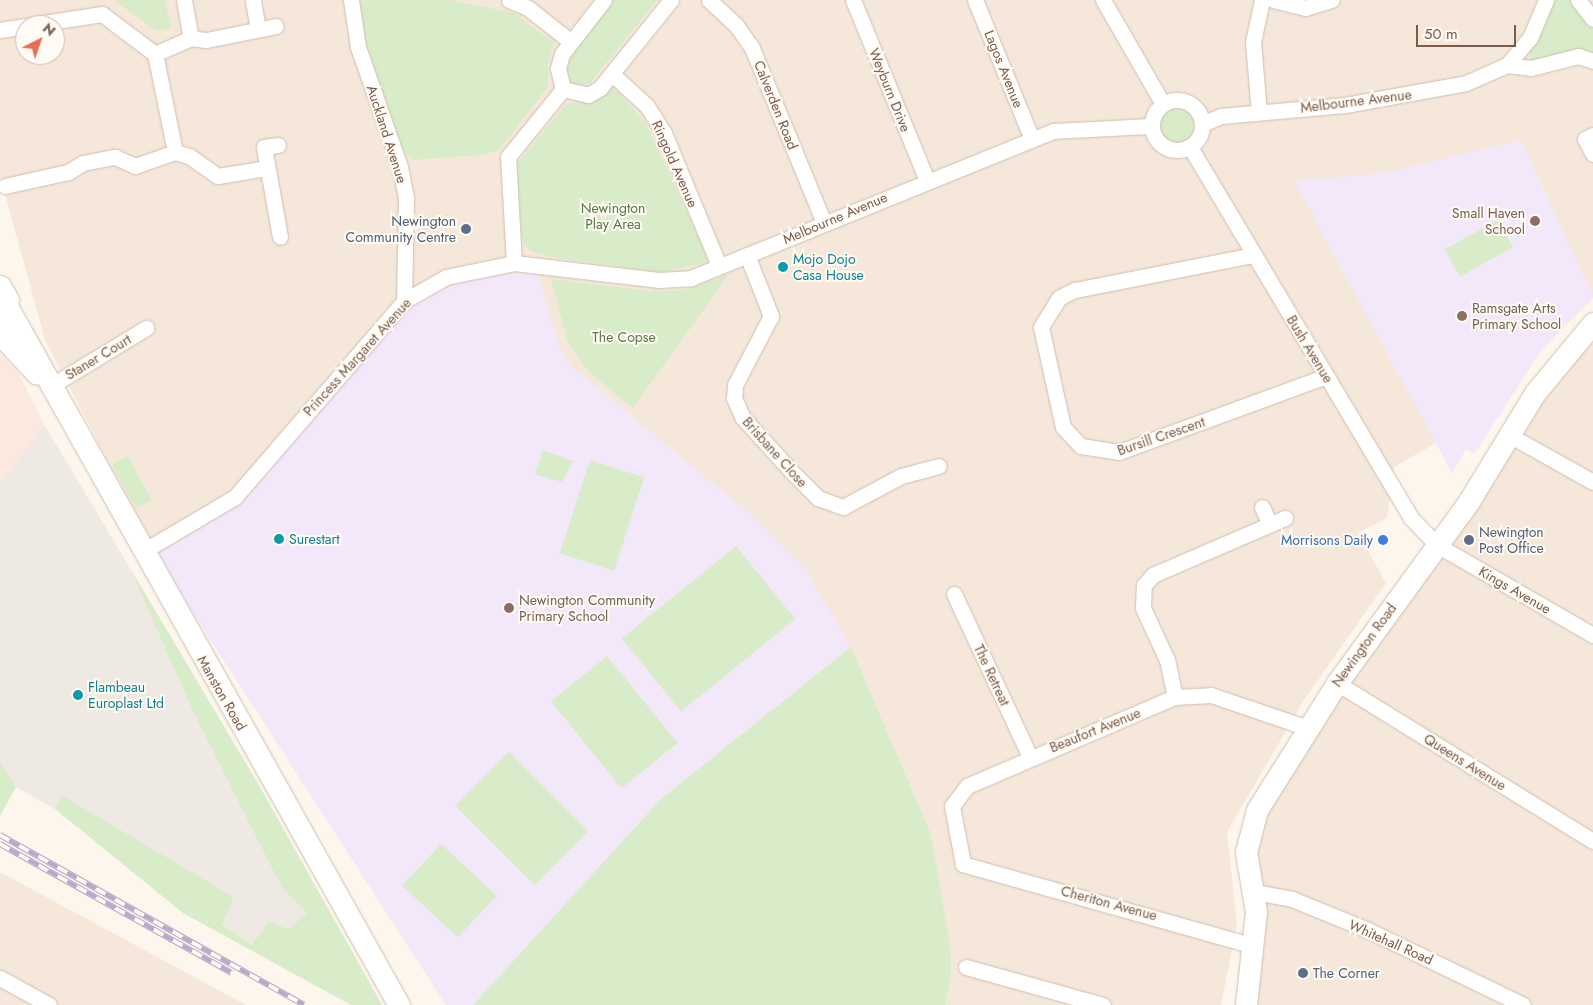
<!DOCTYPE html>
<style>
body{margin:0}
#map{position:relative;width:1593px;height:1005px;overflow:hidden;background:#fdf6ec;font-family:Jost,sans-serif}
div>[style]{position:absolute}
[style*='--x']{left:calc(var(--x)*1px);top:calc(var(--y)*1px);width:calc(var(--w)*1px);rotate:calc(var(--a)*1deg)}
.residential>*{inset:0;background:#f5e8da}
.commercial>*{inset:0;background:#fde8e0}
.industrial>*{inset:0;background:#efe9e4}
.education>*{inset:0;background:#f3e8fa}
.green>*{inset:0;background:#d8ecc9;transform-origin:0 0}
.round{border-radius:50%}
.roads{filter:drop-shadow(0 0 1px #d1beb0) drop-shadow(0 0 1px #d1beb0)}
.street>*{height:15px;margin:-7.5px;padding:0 7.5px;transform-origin:7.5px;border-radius:7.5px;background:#fff}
.street>.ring{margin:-7.5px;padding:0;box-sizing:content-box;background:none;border:15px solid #fff;border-radius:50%}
.secondary>*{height:21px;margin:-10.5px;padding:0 10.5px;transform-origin:10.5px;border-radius:10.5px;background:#fff}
.rail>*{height:5.5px;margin-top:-2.75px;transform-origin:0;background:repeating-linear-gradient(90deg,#fffaf3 0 11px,#b9a8c9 0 22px);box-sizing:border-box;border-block:1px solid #b9a8c9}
.dots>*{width:14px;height:14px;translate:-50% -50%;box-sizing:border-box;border:2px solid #fffaf3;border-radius:50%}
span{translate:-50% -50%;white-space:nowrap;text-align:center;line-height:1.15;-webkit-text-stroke:4px #fffaf3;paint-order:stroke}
.street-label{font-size:14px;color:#7a5c4d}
.park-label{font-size:14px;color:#537a41}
.education-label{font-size:14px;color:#785e54}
.right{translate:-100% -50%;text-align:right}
.left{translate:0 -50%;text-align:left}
.service-label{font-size:14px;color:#4e5e75}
.culture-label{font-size:14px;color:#0d838f}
.shop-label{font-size:14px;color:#366cbe}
.north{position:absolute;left:15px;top:15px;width:50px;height:50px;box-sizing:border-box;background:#fffaf3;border:1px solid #cabbb1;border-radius:50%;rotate:41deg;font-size:14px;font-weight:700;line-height:20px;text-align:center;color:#7a5c4d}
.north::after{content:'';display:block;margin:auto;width:18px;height:22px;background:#e76f51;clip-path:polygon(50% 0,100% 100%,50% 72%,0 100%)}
.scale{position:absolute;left:1416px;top:25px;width:100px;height:22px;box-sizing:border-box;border:2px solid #7a5c4d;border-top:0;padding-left:6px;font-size:15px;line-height:18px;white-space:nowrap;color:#7a5c4d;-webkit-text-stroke:4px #fffaf3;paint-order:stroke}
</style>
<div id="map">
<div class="residential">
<div style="clip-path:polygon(evenodd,0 0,1593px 0,1593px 298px,1542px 349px,1474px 454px,1466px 449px,1452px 473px,1436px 443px,1394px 467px,1387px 518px,1358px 533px,1386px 583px,1304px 700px,1227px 832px,1237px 925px,1221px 1005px,945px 1005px,951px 978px,931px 834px,851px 647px,661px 799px,473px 1005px,446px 1005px,156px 555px,45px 340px,0 176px,0 0,25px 25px,55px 25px,55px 55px,25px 55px,25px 25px)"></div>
<div style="clip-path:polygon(1593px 343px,1593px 1005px,1249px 1005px,1266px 906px,1255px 841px,1275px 793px,1555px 375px)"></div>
<div style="clip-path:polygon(0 872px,246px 1005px,0 1005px)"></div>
</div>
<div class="commercial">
<div style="clip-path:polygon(0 354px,17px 370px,44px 424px,0 483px)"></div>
</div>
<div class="industrial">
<div style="clip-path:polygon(44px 424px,130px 568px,282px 888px,307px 913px,288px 929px,252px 946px,222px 925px,234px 897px,61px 796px,55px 809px,16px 787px,0 761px,0 483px)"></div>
</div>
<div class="education">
<div style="clip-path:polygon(1521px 140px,1593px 297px,1542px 349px,1474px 454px,1466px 449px,1452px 473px,1294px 181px,1385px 173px)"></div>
<div style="clip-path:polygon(516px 273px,538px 275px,560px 348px,571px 366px,749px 513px,805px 569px,851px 647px,661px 799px,473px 1005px,446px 1005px,156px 555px,242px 504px,390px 325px,425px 296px,481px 276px)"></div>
</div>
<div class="green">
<div style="clip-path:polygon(122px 0,165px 0,171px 28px,157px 31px,116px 2px)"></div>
<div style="clip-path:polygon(360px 0,450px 0,514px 13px,554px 43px,548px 63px,548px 87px,499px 150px,481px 155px,412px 160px,403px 151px,362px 30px)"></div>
<div style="clip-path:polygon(608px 0,657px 0,590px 83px,576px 86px,568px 82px,563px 63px)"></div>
<div style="clip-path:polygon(1554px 0,1574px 0,1593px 27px,1593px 55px,1531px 60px,1529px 50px,1540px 36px)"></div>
<div style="clip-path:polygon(611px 85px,646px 123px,708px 258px,705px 263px,660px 272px,550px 257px,530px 251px,523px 243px,515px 173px,518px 163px,566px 104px,589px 99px)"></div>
<div class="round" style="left:1158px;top:108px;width:36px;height:36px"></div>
<div style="left:1498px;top:220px;width:31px;height:61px;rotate:61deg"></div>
<div style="clip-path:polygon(729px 274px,633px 408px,589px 372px,568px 343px,551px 279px,650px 291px,686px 290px)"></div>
<div style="clip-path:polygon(543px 450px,573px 461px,562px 482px,535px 474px)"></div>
<div style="left:128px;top:456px;width:50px;height:18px;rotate:62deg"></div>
<div style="left:590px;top:460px;width:57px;height:98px;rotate:18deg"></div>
<div style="left:736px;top:546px;width:94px;height:147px;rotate:51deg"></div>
<div style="clip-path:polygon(130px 568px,260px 787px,382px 1005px,351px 1005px,183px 913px,55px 809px,61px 795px,234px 897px,222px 925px,252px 945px,268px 922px,288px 929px,307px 913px,282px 888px,193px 711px)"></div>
<div style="clip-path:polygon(851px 647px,931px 834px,951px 952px,951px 978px,945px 1005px,473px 1005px,661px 799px)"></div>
<div style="left:607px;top:656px;width:112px;height:72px;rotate:51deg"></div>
<div style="left:509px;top:752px;width:112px;height:76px;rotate:45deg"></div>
<div style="clip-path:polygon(0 761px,16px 787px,0 816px)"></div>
<div style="left:441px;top:844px;width:76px;height:57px;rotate:43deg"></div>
</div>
<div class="roads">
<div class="street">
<div style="--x:184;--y:0;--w:39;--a:80"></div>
<div style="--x:351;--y:0;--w:48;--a:81.5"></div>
<div style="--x:358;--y:47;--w:127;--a:70.7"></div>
<div style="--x:400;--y:167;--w:32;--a:79"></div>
<div style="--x:406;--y:198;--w:103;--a:91.1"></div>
<div style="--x:509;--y:0;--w:21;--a:23"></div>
<div style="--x:528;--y:8;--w:55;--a:38.3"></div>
<div style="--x:604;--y:0;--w:68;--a:127.9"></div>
<div style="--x:562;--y:54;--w:15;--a:106"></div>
<div style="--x:558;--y:68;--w:22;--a:77"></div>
<div style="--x:563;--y:89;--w:26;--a:13"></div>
<div style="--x:588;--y:95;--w:14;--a:-30"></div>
<div style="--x:600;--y:88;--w:113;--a:-51.1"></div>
<div style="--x:709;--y:0;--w:37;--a:43"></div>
<div style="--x:736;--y:25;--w:28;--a:55"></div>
<div style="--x:752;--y:48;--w:189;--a:67.6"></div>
<div style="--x:853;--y:0;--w:195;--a:67.7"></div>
<div style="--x:975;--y:0;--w:150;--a:67.7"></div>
<div style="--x:1103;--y:0;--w:120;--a:60"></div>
<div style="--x:1273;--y:0;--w:33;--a:14"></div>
<div style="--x:1305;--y:8;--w:28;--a:-17"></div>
<div style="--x:1578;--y:0;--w:24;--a:52"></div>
<div style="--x:253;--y:1;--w:29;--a:80"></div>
<div style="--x:0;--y:30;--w:25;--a:-9"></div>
<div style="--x:155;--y:54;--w:39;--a:-24"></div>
<div style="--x:191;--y:38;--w:15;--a:8"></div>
<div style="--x:206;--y:40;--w:71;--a:-11.3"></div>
<div style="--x:1507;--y:65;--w:24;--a:7"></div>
<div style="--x:1531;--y:68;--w:49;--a:-14.3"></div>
<div style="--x:1578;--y:56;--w:16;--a:18"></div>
<div style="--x:612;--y:74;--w:47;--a:42.4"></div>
<div style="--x:647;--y:106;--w:32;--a:58"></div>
<div style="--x:664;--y:133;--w:144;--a:67.5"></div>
<div class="ring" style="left:1152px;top:100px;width:35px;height:35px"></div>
<div style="--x:1259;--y:112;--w:70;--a:-94.9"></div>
<div style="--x:1253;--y:42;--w:43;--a:-77.9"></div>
<div style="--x:1202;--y:124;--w:21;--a:-23"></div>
<div style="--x:1221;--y:116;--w:124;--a:-5.1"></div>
<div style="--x:1345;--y:105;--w:123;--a:-10.3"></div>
<div style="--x:1466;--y:83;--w:45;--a:-23.7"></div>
<div style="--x:1507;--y:65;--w:35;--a:-50"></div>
<div style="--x:1530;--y:38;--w:41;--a:-67.2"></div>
<div style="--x:1593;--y:135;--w:9;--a:153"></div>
<div style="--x:1585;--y:139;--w:17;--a:62"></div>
<div style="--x:278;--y:145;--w:14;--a:172"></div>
<div style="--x:264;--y:147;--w:91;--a:79.9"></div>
<div style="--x:1190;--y:147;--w:432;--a:59.2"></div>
<div style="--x:1411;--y:518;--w:37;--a:46"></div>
<div style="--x:1437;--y:545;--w:180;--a:30"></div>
<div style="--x:175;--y:152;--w:15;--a:16"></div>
<div style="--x:189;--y:156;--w:35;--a:35"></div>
<div style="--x:218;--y:176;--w:50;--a:-9.3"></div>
<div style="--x:5;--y:186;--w:65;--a:-12.5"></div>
<div style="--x:68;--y:172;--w:17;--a:-31"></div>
<div style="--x:83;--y:163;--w:33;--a:-11"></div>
<div style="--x:115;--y:157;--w:22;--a:24"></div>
<div style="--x:135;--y:166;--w:42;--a:-19.3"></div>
<div style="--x:175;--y:152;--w:100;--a:-101.5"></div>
<div style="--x:155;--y:54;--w:66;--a:-143"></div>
<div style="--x:102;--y:14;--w:74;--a:171.4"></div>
<div style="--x:747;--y:255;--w:66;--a:68.5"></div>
<div style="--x:771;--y:316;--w:78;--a:117.6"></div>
<div style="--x:735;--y:385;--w:13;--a:94"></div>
<div style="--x:734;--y:398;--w:22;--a:66"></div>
<div style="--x:743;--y:418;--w:73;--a:47.8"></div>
<div style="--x:792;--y:472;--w:37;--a:45"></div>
<div style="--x:818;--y:498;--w:27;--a:20"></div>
<div style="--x:843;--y:507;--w:66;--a:-28.1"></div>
<div style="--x:901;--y:476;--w:39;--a:-15"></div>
<div style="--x:1253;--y:255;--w:182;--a:168.9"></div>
<div style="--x:1074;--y:290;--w:17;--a:152"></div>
<div style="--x:1059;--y:298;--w:34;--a:122"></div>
<div style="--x:1041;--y:327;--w:102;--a:77.6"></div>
<div style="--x:1063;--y:427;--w:26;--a:47"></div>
<div style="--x:1081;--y:446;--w:38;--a:9"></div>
<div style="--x:1119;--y:452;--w:221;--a:-20.1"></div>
<div style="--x:514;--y:263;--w:106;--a:-93.2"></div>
<div style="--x:508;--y:157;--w:87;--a:-51"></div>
<div style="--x:49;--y:387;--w:114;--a:-31.3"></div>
<div style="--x:1509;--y:435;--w:96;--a:29.2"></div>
<div style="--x:1262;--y:507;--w:19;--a:65"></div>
<div style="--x:142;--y:552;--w:108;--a:-30.6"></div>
<div style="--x:235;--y:497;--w:259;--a:-49.2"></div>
<div style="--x:404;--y:301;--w:48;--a:-29.7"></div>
<div style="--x:446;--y:277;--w:69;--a:-11.6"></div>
<div style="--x:514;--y:263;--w:145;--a:6.7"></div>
<div style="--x:658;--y:280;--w:33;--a:-3"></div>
<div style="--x:691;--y:278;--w:391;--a:-22.1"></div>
<div style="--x:1053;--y:131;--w:99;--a:-2.9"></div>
<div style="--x:954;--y:594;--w:180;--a:65"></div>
<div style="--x:1337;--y:683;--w:301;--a:31.7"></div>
<div style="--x:1175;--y:697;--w:38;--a:-102"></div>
<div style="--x:1167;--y:660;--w:57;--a:-114.8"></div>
<div style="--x:1143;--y:608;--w:23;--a:-88"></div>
<div style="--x:1144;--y:585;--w:13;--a:-48"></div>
<div style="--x:1153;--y:575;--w:144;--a:-23.4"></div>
<div style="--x:1254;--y:892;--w:39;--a:10"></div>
<div style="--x:1292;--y:899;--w:82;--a:22.2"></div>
<div style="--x:1368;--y:930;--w:172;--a:25.8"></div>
<div style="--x:1254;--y:946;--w:302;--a:-164.3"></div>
<div style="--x:963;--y:864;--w:59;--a:-100.7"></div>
<div style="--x:952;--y:806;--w:25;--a:-53"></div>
<div style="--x:967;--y:786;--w:226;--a:-23.2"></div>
<div style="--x:1175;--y:697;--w:36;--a:-3"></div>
<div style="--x:1211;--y:695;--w:102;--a:18.8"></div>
<div style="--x:966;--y:967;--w:142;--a:15.5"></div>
<div style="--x:0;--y:978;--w:56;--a:28.9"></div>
</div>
<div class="secondary">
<div style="--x:0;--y:286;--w:16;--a:60"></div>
<div style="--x:8;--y:300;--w:20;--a:108"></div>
<div style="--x:8;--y:308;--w:799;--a:60.71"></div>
<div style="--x:0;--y:334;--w:54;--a:47.2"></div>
<div style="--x:1246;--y:1005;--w:94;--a:-83.9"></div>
<div style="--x:1256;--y:912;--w:61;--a:-99.5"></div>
<div style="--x:1246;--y:852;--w:43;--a:-75.3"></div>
<div style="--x:1257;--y:810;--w:150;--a:-57.8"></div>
<div style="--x:1337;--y:683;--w:225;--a:-54"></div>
<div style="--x:1469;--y:501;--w:127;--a:-58.6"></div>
<div style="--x:1535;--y:393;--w:91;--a:-50.4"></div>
</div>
</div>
<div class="rail">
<div style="--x:0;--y:835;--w:348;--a:29.2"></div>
<div style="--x:0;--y:844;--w:265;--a:29.1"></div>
</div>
<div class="dots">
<div style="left:1535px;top:221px;background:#8d6e63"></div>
<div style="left:466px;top:229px;background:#5c6f8a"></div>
<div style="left:783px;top:267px;background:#0f9aa8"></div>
<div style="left:1462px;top:316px;background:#8d6e63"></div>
<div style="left:279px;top:539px;background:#0f9aa8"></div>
<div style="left:1383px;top:540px;background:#3f7fe0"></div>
<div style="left:1469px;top:540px;background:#5c6f8a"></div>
<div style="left:509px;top:608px;background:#8d6e63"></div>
<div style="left:78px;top:695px;background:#0f9aa8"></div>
<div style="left:1303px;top:973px;background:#5c6f8a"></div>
</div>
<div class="street-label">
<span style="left:1004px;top:69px;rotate:68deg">Lagos Avenue</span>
<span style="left:890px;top:90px;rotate:68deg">Weyburn Drive</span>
<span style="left:1356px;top:101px;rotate:-7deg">Melbourne Avenue</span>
<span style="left:776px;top:105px;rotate:68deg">Calverden Road</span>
<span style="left:387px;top:134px;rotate:72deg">Auckland Avenue</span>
<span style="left:675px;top:164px;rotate:66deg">Ringold Avenue</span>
<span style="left:835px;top:218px;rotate:-23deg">Melbourne Avenue</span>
<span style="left:1310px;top:349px;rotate:59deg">Bush Avenue</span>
<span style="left:98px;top:357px;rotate:-31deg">Staner Court</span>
<span style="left:357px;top:357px;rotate:-48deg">Princess Margaret Avenue</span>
<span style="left:1161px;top:436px;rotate:-19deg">Bursill Crescent</span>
<span style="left:775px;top:452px;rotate:48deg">Brisbane Close</span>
<span style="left:1515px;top:590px;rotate:30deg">Kings Avenue</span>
<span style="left:1364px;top:645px;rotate:-54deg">Newington Road</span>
<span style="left:992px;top:675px;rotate:65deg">The Retreat</span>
<span style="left:222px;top:693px;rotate:60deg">Manston Road</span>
<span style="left:1095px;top:730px;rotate:-22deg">Beaufort Avenue</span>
<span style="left:1465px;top:762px;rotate:32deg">Queens Avenue</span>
<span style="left:1109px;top:903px;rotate:15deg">Cheriton Avenue</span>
<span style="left:1391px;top:942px;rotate:24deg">Whitehall Road</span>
</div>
<div class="park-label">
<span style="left:613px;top:216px">Newington<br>Play Area</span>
<span style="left:624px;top:337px">The Copse</span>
</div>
<div class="education-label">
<span class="right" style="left:1525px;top:221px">Small Haven<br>School</span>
<span class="left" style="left:1472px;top:316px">Ramsgate Arts<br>Primary School</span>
<span class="left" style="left:519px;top:608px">Newington Community<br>Primary School</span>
</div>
<div class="service-label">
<span class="right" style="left:456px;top:229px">Newington<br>Community Centre</span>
<span class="left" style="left:1479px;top:540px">Newington<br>Post Office</span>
<span class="left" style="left:1313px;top:973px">The Corner</span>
</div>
<div class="culture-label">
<span class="left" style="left:793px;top:267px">Mojo Dojo<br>Casa House</span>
<span class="left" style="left:289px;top:539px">Surestart</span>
<span class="left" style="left:88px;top:695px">Flambeau<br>Europlast Ltd</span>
</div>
<div class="shop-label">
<span class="right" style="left:1373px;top:540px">Morrisons Daily</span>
</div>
<div class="north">N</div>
<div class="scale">50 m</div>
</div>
